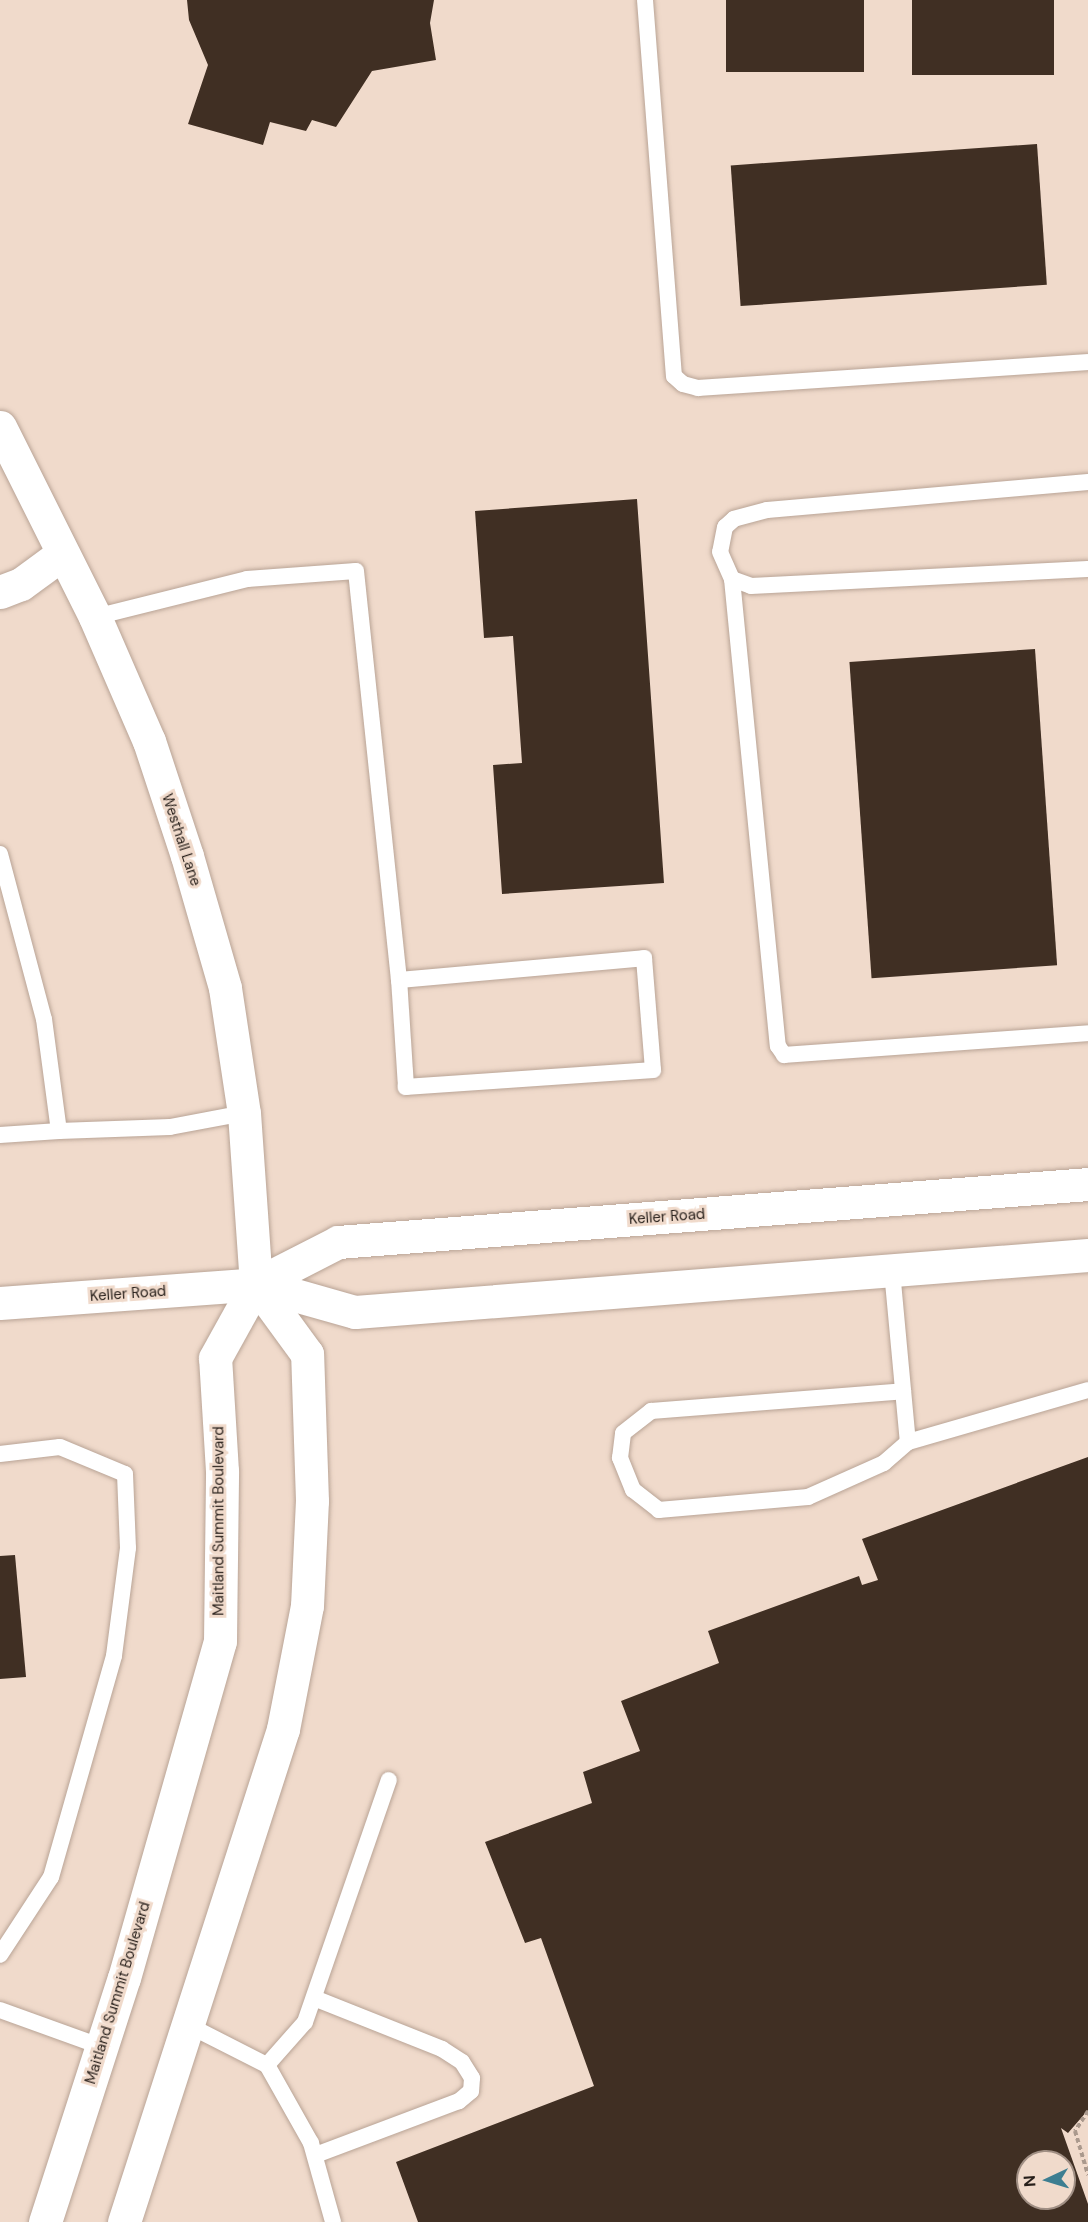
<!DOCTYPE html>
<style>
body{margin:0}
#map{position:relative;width:1088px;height:2222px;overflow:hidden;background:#f0dacb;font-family:"DM Sans",sans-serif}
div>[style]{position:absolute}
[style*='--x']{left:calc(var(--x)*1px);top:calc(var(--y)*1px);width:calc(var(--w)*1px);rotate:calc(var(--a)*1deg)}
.building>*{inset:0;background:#402f23;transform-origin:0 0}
.path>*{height:4px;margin-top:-2px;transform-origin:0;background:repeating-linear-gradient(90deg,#aa998d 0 4.5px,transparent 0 7.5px)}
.roads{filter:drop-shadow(0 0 2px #b9a496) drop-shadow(0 0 2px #b9a496)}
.service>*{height:16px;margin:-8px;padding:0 8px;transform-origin:8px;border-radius:8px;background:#fff}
.minor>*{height:33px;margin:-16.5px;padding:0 16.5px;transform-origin:16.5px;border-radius:16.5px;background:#fff}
.tertiary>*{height:33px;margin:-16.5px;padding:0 16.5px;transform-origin:16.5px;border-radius:16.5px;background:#fff}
span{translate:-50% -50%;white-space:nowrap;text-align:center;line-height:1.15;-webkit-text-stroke:6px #f0dacb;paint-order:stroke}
.street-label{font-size:15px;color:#271f1a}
.north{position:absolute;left:1016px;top:2150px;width:60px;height:60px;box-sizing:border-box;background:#f0dacb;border:2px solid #a08f84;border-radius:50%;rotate:266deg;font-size:16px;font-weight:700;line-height:24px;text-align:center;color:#271f1a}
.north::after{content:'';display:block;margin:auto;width:21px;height:27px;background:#3d7e91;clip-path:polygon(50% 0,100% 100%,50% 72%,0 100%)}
</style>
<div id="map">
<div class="building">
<div style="clip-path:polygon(187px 0,434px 0,430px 23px,436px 60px,372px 71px,336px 127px,312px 120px,306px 131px,270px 122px,263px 145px,188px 124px,208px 65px,189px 20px)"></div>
<div style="left:726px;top:0;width:138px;height:72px"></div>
<div style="left:912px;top:0;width:142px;height:75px"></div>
<div style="left:1037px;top:144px;width:141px;height:307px;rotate:86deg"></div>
<div style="clip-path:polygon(637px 499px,664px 883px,502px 894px,493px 765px,522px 763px,513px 636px,484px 638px,475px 511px)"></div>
<div style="left:1035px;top:649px;width:317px;height:186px;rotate:86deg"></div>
<div style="clip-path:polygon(evenodd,1088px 1457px,1088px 2110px,1068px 2133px,1061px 2128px,1088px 2204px,1088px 2222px,418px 2222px,396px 2162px,594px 2086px,541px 1938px,525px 1943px,485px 1842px,592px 1803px,583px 1772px,640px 1751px,621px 1701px,719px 1663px,708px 1631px,859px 1576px,862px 1585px,878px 1580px,862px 1539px,1088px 1457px,1028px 2162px,1064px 2162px,1064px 2198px,1028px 2198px,1028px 2162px)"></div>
<div style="clip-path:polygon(15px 1555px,26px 1677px,0 1679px,0 1556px)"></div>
</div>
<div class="path">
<div style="--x:1088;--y:2111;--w:24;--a:123"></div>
<div style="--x:1075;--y:2131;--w:46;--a:73.5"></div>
</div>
<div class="roads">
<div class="service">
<div style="--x:645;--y:0;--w:377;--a:85.6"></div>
<div style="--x:674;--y:376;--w:12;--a:42"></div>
<div style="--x:683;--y:384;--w:16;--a:15"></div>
<div style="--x:698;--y:388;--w:391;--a:-3.8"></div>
<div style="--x:1088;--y:482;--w:322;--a:175"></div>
<div style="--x:767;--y:510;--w:34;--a:165"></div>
<div style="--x:734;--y:519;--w:12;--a:138"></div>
<div style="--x:725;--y:527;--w:25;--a:101"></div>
<div style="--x:720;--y:552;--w:30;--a:66"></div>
<div style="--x:732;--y:579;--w:20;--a:20"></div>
<div style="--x:751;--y:586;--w:337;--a:-2.9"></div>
<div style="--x:732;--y:579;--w:469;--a:84.4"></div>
<div style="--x:778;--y:1046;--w:11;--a:56"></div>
<div style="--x:784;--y:1055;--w:305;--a:-4.1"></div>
<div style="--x:95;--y:617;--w:157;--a:-14"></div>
<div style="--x:247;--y:579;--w:109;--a:-4.2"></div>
<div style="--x:356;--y:571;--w:411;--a:84"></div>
<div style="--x:399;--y:980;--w:246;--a:-5.1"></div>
<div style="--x:644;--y:958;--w:112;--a:85.4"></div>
<div style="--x:653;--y:1070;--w:248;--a:176.1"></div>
<div style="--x:406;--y:1087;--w:107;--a:-93.7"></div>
<div style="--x:0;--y:854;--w:171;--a:75.1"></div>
<div style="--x:44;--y:1019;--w:113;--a:82.4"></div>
<div style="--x:59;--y:1131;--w:111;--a:-2.1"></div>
<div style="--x:170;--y:1127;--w:75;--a:-10.7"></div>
<div style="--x:0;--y:1135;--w:59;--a:-3.9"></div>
<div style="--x:892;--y:1271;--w:172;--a:84.7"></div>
<div style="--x:908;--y:1442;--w:32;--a:139"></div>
<div style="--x:884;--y:1463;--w:83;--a:155.9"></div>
<div style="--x:808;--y:1497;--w:150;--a:175"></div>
<div style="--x:659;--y:1510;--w:33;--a:-142"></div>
<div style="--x:633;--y:1490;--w:35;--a:-112"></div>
<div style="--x:620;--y:1458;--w:25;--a:-83"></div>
<div style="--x:623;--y:1433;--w:36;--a:-38"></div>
<div style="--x:651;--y:1411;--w:253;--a:-4.5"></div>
<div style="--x:908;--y:1442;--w:187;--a:-16.1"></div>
<div style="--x:0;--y:1454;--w:60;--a:-6.7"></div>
<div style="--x:60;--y:1447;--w:70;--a:22.6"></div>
<div style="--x:125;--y:1474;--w:74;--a:87.7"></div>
<div style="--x:128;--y:1548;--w:109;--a:97.4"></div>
<div style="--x:114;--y:1656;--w:230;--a:105.9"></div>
<div style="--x:51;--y:1877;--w:93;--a:123.2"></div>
<div style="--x:314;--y:1998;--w:138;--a:21.7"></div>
<div style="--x:442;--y:2049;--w:24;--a:33"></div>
<div style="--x:462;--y:2062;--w:19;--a:58"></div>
<div style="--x:472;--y:2078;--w:13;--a:94"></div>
<div style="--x:471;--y:2091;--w:16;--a:140"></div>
<div style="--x:459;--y:2101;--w:154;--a:159.4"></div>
<div style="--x:0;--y:2010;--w:109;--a:19.9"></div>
<div style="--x:188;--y:2025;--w:89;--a:26.9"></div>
<div style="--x:267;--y:2065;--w:90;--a:60.6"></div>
<div style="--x:311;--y:2143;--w:82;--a:74.4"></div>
<div style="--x:267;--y:2065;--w:57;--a:-48.5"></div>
<div style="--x:305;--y:2022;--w:256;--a:-70.9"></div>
</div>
<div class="minor">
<div style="--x:0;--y:427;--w:212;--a:63.4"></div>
<div style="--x:95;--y:617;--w:135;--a:66.5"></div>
<div style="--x:149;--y:741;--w:121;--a:71.7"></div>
<div style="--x:187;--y:856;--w:137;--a:73.9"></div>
<div style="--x:225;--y:988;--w:126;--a:81.4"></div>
<div style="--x:244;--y:1113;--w:171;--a:86"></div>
<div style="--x:0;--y:592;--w:22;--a:-21"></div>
<div style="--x:21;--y:584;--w:51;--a:-36.2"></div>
</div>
<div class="tertiary">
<div style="--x:256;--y:1284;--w:92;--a:-27.1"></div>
<div style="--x:338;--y:1242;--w:752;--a:-4.42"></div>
<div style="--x:0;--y:1303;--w:257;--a:-4.2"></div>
<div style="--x:256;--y:1284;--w:103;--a:15.8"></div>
<div style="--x:355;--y:1312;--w:735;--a:-4.45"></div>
<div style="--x:45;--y:2222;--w:256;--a:-72.1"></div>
<div style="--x:124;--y:1978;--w:350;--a:-74.1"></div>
<div style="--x:220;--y:1641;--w:170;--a:-89.3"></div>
<div style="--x:222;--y:1471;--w:113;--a:-93.5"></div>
<div style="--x:215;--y:1358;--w:85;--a:-61"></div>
<div style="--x:124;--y:2222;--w:518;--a:-72.12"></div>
<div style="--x:283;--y:1729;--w:125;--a:-79"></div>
<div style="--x:307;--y:1606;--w:105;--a:-87.3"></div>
<div style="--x:312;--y:1501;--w:147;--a:-91.9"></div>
<div style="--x:307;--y:1354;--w:87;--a:-126.1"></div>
</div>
</div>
<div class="street-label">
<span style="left:181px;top:840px;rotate:72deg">Westhall Lane</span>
<span style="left:667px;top:1217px;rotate:-4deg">Keller Road</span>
<span style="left:128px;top:1294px;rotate:-4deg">Keller Road</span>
<span style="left:219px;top:1521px;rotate:-90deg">Maitland Summit Boulevard</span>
<span style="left:118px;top:1993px;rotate:-73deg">Maitland Summit Boulevard</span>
</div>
<div class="north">N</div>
</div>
